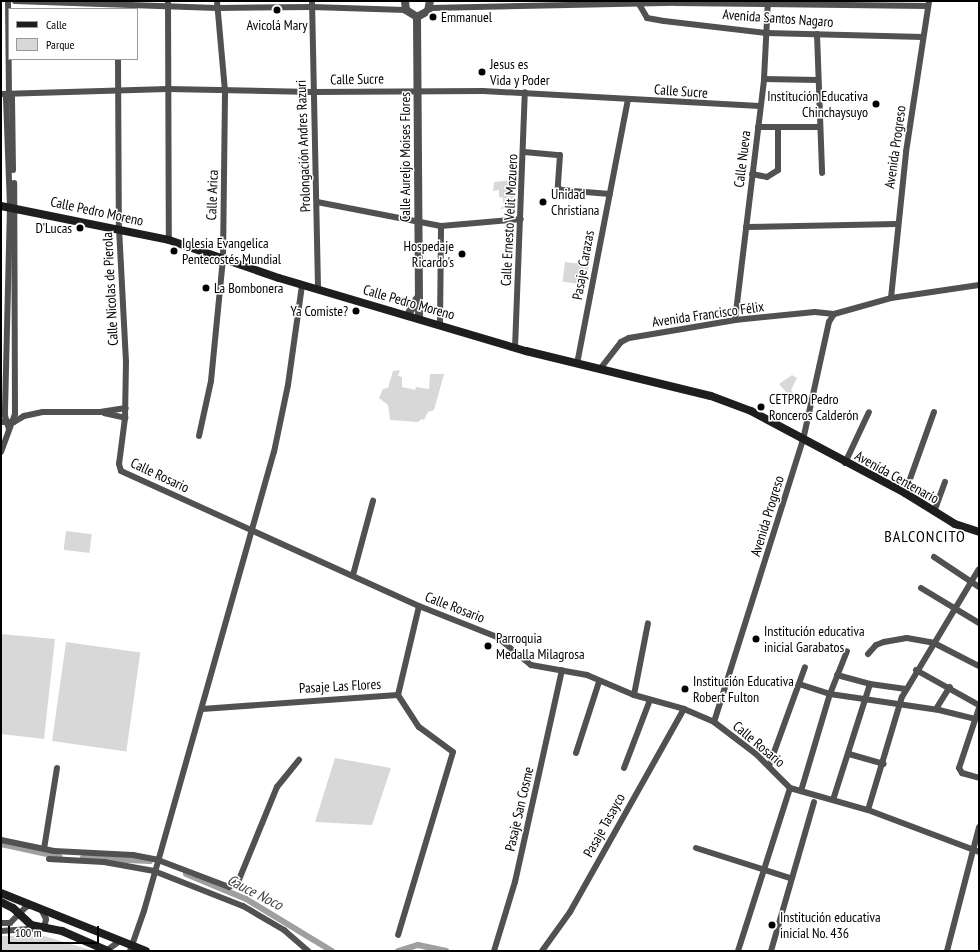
<!DOCTYPE html>
<meta charset="utf-8">
<style>
body{margin:0}
#map{position:relative;width:980px;height:952px;overflow:hidden;background:#fff;font-family:"PT Sans Narrow",sans-serif}
div>[style]{position:absolute}
[style*='--x']{left:calc(var(--x)*1px);top:calc(var(--y)*1px);width:calc(var(--w)*1px);rotate:calc(var(--a)*1deg)}
.green>*{inset:0;background:#d8d8d8;transform-origin:0 0}
.canal>*{height:6px;margin:-3px;padding:0 3px;transform-origin:3px;border-radius:3px;background:#9f9f9f}
.minor>*{height:6px;margin:-3px;padding:0 3px;transform-origin:3px;border-radius:3px;background:#515151}
.tertiary>*{height:8px;margin:-4px;padding:0 4px;transform-origin:4px;border-radius:4px;background:#515151}
.secondary>*{height:8px;margin:-4px;padding:0 4px;transform-origin:4px;border-radius:4px;background:#1e1e1e}
.dots>*{width:11px;height:11px;translate:-50% -50%;box-sizing:border-box;border:2px solid #fff;border-radius:50%}
span{translate:-50% -50%;white-space:nowrap;text-align:center;line-height:1.15;-webkit-text-stroke:3px #fff;paint-order:stroke}
.poi-label{font-size:14px;color:#000}
.left{translate:0 -50%;text-align:left}
.right{translate:-100% -50%;text-align:right}
.street-label{font-size:14px;color:#000}
.water-label{font-size:15px;color:#404040;font-style:italic}
.quarter-label{font-size:16px;color:#000;letter-spacing:1px}
.frame{position:absolute;inset:0;border:2px solid #000;pointer-events:none}
.legend{position:absolute;left:8px;top:8px;width:130px;height:52px;box-sizing:border-box;background:#fff;border:1px solid #999;margin:0;padding:5px 7px;list-style:none;font-size:12px;color:#000}
.legend li{display:flex;align-items:center;gap:8px;height:20px}
.legend b{width:20px;border:1px solid #999}
.scale{position:absolute;left:8px;top:926px;width:91px;height:18px;box-sizing:border-box;border:2px solid #000;border-top:0;padding-left:5px;font-size:12px;line-height:14px;white-space:nowrap;color:#000;-webkit-text-stroke:3px #fff;paint-order:stroke}
</style>
<div id="map">
<div class="green">
<div style="clip-path:polygon(515px 180px,514px 208px,500px 209px,505px 204px,503px 204px,503px 198px,499px 197px,499px 190px,493px 191px,494px 182px)"></div>
<div style="left:565px;top:262px;width:24px;height:20px;rotate:7deg"></div>
<div style="clip-path:polygon(400px 370px,398px 376px,402px 377px,402px 387px,415px 390px,416px 387px,429px 389px,430px 374px,444px 374px,434px 410px,428px 412px,424px 420px,422px 419px,418px 422px,390px 420px,388px 405px,379px 398px,383px 389px,388px 388px,393px 371px)"></div>
<div style="clip-path:polygon(792px 375px,797px 378px,791px 390px,793px 393px,787px 393px,779px 384px)"></div>
<div style="left:66px;top:531px;width:26px;height:19px;rotate:7deg"></div>
<div style="clip-path:polygon(1px 634px,55px 639px,44px 739px,1px 734px)"></div>
<div style="left:66px;top:642px;width:75px;height:100px;rotate:8deg"></div>
<div style="clip-path:polygon(335px 758px,391px 768px,372px 825px,315px 822px)"></div>
<div style="clip-path:polygon(1px 936px,44px 936px,94px 951px,1px 951px)"></div>
</div>
<div class="canal">
<div style="--x:1;--y:844;--w:60;--a:12.4"></div>
<div style="--x:83;--y:858;--w:67;--a:2.6"></div>
<div style="--x:186;--y:874;--w:65;--a:22.6"></div>
<div style="--x:246;--y:899;--w:100;--a:31.2"></div>
<div style="--x:398;--y:951;--w:21;--a:-17"></div>
<div style="--x:418;--y:945;--w:29;--a:12"></div>
</div>
<div class="minor">
<div style="--x:8;--y:1;--w:94;--a:89.4"></div>
<div style="--x:9;--y:95;--w:4;--a:135"></div>
<div style="--x:6;--y:98;--w:108;--a:87.9"></div>
<div style="--x:10;--y:206;--w:210;--a:91.4"></div>
<div style="--x:5;--y:416;--w:14;--a:73"></div>
<div style="--x:15;--y:1;--w:202;--a:2"></div>
<div style="--x:217;--y:8;--w:95;--a:-0.6"></div>
<div style="--x:312;--y:7;--w:94;--a:1.8"></div>
<div style="--x:168;--y:1;--w:239;--a:89.8"></div>
<div style="--x:312;--y:1;--w:289;--a:88.8"></div>
<div style="--x:639;--y:4;--w:16;--a:60"></div>
<div style="--x:647;--y:18;--w:17;--a:10"></div>
<div style="--x:664;--y:21;--w:103;--a:6.7"></div>
<div style="--x:766;--y:33;--w:157;--a:1.5"></div>
<div style="--x:430;--y:8;--w:246;--a:-1.2"></div>
<div style="--x:676;--y:3;--w:252;--a:0.7"></div>
<div style="--x:817;--y:34;--w:139;--a:87.9"></div>
<div style="--x:118;--y:59;--w:169;--a:89.7"></div>
<div style="--x:119;--y:228;--w:133;--a:87"></div>
<div style="--x:126;--y:361;--w:57;--a:91"></div>
<div style="--x:125;--y:418;--w:46;--a:97.4"></div>
<div style="--x:119;--y:464;--w:7;--a:74"></div>
<div style="--x:121;--y:471;--w:327;--a:24.4"></div>
<div style="--x:419;--y:606;--w:84;--a:21.7"></div>
<div style="--x:497;--y:637;--w:44;--a:39.5"></div>
<div style="--x:531;--y:665;--w:57;--a:10.1"></div>
<div style="--x:587;--y:675;--w:51;--a:23.1"></div>
<div style="--x:634;--y:695;--w:52;--a:15.6"></div>
<div style="--x:684;--y:709;--w:33;--a:23"></div>
<div style="--x:714;--y:722;--w:53;--a:37.3"></div>
<div style="--x:756;--y:754;--w:48;--a:45"></div>
<div style="--x:764;--y:79;--w:54;--a:1.1"></div>
<div style="--x:1;--y:94;--w:167;--a:-1.7"></div>
<div style="--x:168;--y:89;--w:145;--a:1.2"></div>
<div style="--x:313;--y:92;--w:170;--a:-0.3"></div>
<div style="--x:483;--y:91;--w:277;--a:3.1"></div>
<div style="--x:9;--y:95;--w:4;--a:45"></div>
<div style="--x:12;--y:98;--w:72;--a:89.2"></div>
<div style="--x:758;--y:127;--w:61;--a:0"></div>
<div style="--x:524;--y:152;--w:36;--a:5"></div>
<div style="--x:560;--y:155;--w:32;--a:94"></div>
<div style="--x:558;--y:187;--w:4;--a:45"></div>
<div style="--x:561;--y:190;--w:49;--a:4.7"></div>
<div style="--x:752;--y:174;--w:15;--a:11"></div>
<div style="--x:767;--y:177;--w:13;--a:-32"></div>
<div style="--x:778;--y:170;--w:42;--a:-90"></div>
<div style="--x:317;--y:202;--w:126;--a:11"></div>
<div style="--x:441;--y:226;--w:80;--a:-5"></div>
<div style="--x:746;--y:227;--w:151;--a:-1.1"></div>
<div style="--x:891;--y:298;--w:147;--a:-84.1"></div>
<div style="--x:906;--y:152;--w:153;--a:-81.3"></div>
<div style="--x:834;--y:314;--w:59;--a:-15.7"></div>
<div style="--x:891;--y:298;--w:89;--a:-8.4"></div>
<div style="--x:735;--y:320;--w:243;--a:-83.1"></div>
<div style="--x:764;--y:79;--w:78;--a:-87.1"></div>
<div style="--x:440;--y:325;--w:99;--a:-89.4"></div>
<div style="--x:515;--y:348;--w:256;--a:-87.8"></div>
<div style="--x:577;--y:364;--w:269;--a:-79.1"></div>
<div style="--x:600;--y:369;--w:34;--a:-52"></div>
<div style="--x:621;--y:342;--w:9;--a:-27"></div>
<div style="--x:629;--y:338;--w:108;--a:-9.6"></div>
<div style="--x:735;--y:320;--w:80;--a:-5.7"></div>
<div style="--x:815;--y:312;--w:19;--a:6"></div>
<div style="--x:104;--y:413;--w:22;--a:13"></div>
<div style="--x:1;--y:422;--w:13;--a:0"></div>
<div style="--x:14;--y:422;--w:12;--a:-31"></div>
<div style="--x:24;--y:416;--w:19;--a:-12"></div>
<div style="--x:43;--y:412;--w:57;--a:0"></div>
<div style="--x:100;--y:412;--w:26;--a:-9"></div>
<div style="--x:199;--y:436;--w:56;--a:-77.7"></div>
<div style="--x:211;--y:381;--w:124;--a:-84.4"></div>
<div style="--x:223;--y:258;--w:167;--a:-89.3"></div>
<div style="--x:225;--y:91;--w:90;--a:-95.1"></div>
<div style="--x:1;--y:452;--w:40;--a:-69.8"></div>
<div style="--x:15;--y:414;--w:231;--a:-90.2"></div>
<div style="--x:845;--y:463;--w:56;--a:-64.8"></div>
<div style="--x:905;--y:493;--w:86;--a:-70.3"></div>
<div style="--x:934;--y:512;--w:32;--a:-70"></div>
<div style="--x:934;--y:557;--w:54;--a:33.7"></div>
<div style="--x:353;--y:575;--w:77;--a:-74.9"></div>
<div style="--x:921;--y:588;--w:68;--a:31.1"></div>
<div style="--x:868;--y:654;--w:12;--a:-48"></div>
<div style="--x:876;--y:645;--w:9;--a:-21"></div>
<div style="--x:884;--y:642;--w:23;--a:-10"></div>
<div style="--x:907;--y:638;--w:27;--a:10"></div>
<div style="--x:934;--y:643;--w:51;--a:27.1"></div>
<div style="--x:916;--y:670;--w:72;--a:29.1"></div>
<div style="--x:837;--y:675;--w:34;--a:15"></div>
<div style="--x:870;--y:684;--w:36;--a:8"></div>
<div style="--x:799;--y:684;--w:33;--a:18"></div>
<div style="--x:830;--y:694;--w:110;--a:8.4"></div>
<div style="--x:939;--y:710;--w:36;--a:14"></div>
<div style="--x:398;--y:695;--w:91;--a:-76.7"></div>
<div style="--x:634;--y:695;--w:73;--a:-79"></div>
<div style="--x:979;--y:708;--w:63;--a:108.4"></div>
<div style="--x:959;--y:768;--w:6;--a:59"></div>
<div style="--x:962;--y:773;--w:18;--a:16"></div>
<div style="--x:202;--y:709;--w:196;--a:-4.1"></div>
<div style="--x:398;--y:695;--w:38;--a:57"></div>
<div style="--x:419;--y:727;--w:42;--a:36.3"></div>
<div style="--x:453;--y:752;--w:191;--a:106.7"></div>
<div style="--x:936;--y:709;--w:26;--a:-58"></div>
<div style="--x:714;--y:722;--w:296;--a:-72.5"></div>
<div style="--x:803;--y:440;--w:121;--a:-77.6"></div>
<div style="--x:829;--y:322;--w:9;--a:-58"></div>
<div style="--x:576;--y:753;--w:75;--a:-72.1"></div>
<div style="--x:849;--y:754;--w:36;--a:16"></div>
<div style="--x:769;--y:766;--w:105;--a:-70"></div>
<div style="--x:624;--y:768;--w:73;--a:-69.1"></div>
<div style="--x:790;--y:788;--w:81;--a:15.8"></div>
<div style="--x:868;--y:810;--w:119;--a:20.7"></div>
<div style="--x:801;--y:791;--w:101;--a:-73.4"></div>
<div style="--x:830;--y:694;--w:46;--a:-68.4"></div>
<div style="--x:833;--y:800;--w:122;--a:-72.3"></div>
<div style="--x:868;--y:810;--w:118;--a:-73.3"></div>
<div style="--x:902;--y:697;--w:149;--a:-59"></div>
<div style="--x:1;--y:840;--w:54;--a:11.7"></div>
<div style="--x:54;--y:851;--w:79;--a:2.9"></div>
<div style="--x:133;--y:855;--w:25;--a:11"></div>
<div style="--x:158;--y:860;--w:76;--a:20.8"></div>
<div style="--x:229;--y:887;--w:10;--a:-29"></div>
<div style="--x:238;--y:882;--w:103;--a:-67.7"></div>
<div style="--x:277;--y:787;--w:35;--a:-51"></div>
<div style="--x:696;--y:848;--w:99;--a:17.7"></div>
<div style="--x:44;--y:849;--w:82;--a:-80.9"></div>
<div style="--x:49;--y:859;--w:55;--a:3.1"></div>
<div style="--x:104;--y:862;--w:51;--a:10.2"></div>
<div style="--x:154;--y:871;--w:96;--a:21.5"></div>
<div style="--x:243;--y:906;--w:48;--a:30.3"></div>
<div style="--x:284;--y:930;--w:32;--a:41"></div>
<div style="--x:1;--y:923;--w:9;--a:0"></div>
<div style="--x:10;--y:923;--w:23;--a:-45"></div>
<div style="--x:26;--y:907;--w:6;--a:-18"></div>
<div style="--x:1;--y:931;--w:39;--a:-4"></div>
<div style="--x:40;--y:928;--w:6;--a:-39"></div>
<div style="--x:45;--y:924;--w:5;--a:-79"></div>
<div style="--x:46;--y:919;--w:11;--a:-117"></div>
<div style="--x:106;--y:951;--w:17;--a:-36"></div>
<div style="--x:130;--y:951;--w:42;--a:-70.7"></div>
<div style="--x:144;--y:911;--w:477;--a:-74.2"></div>
<div style="--x:274;--y:452;--w:68;--a:-78.2"></div>
<div style="--x:288;--y:385;--w:101;--a:-82"></div>
<div style="--x:494;--y:951;--w:72;--a:-73.1"></div>
<div style="--x:515;--y:882;--w:217;--a:-77.5"></div>
<div style="--x:542;--y:951;--w:48;--a:-54.3"></div>
<div style="--x:570;--y:912;--w:233;--a:-60.7"></div>
<div style="--x:738;--y:951;--w:171;--a:-72.3"></div>
<div style="--x:771;--y:951;--w:155;--a:-73.9"></div>
<div style="--x:947;--y:951;--w:128;--a:-75.5"></div>
</div>
<div class="tertiary">
<div style="--x:405;--y:1;--w:9;--a:84"></div>
<div style="--x:406;--y:10;--w:13;--a:32"></div>
<div style="--x:417;--y:17;--w:13;--a:-29"></div>
<div style="--x:428;--y:11;--w:10;--a:-79"></div>
<div style="--x:417;--y:17;--w:301;--a:89.6"></div>
<div style="--x:408;--y:315;--w:18;--a:-61"></div>
</div>
<div class="secondary">
<div style="--x:1;--y:206;--w:171;--a:11.4"></div>
<div style="--x:169;--y:240;--w:116;--a:19.1"></div>
<div style="--x:279;--y:278;--w:258;--a:16.5"></div>
<div style="--x:526;--y:351;--w:190;--a:13.7"></div>
<div style="--x:711;--y:396;--w:43;--a:20.6"></div>
<div style="--x:751;--y:411;--w:174;--a:28"></div>
<div style="--x:905;--y:493;--w:59;--a:31.8"></div>
<div style="--x:955;--y:524;--w:25;--a:18"></div>
<div style="--x:1;--y:893;--w:156;--a:21.8"></div>
<div style="--x:1;--y:902;--w:13;--a:27"></div>
<div style="--x:13;--y:908;--w:25;--a:43"></div>
<div style="--x:31;--y:925;--w:32;--a:11"></div>
<div style="--x:62;--y:931;--w:50;--a:23.5"></div>
</div>
<div class="dots">
<div style="left:277px;top:10px;background:#000"></div>
<div style="left:433px;top:17px;background:#000"></div>
<div style="left:482px;top:72px;background:#000"></div>
<div style="left:876px;top:104px;background:#000"></div>
<div style="left:543px;top:202px;background:#000"></div>
<div style="left:80px;top:228px;background:#000"></div>
<div style="left:174px;top:251px;background:#000"></div>
<div style="left:462px;top:254px;background:#000"></div>
<div style="left:206px;top:288px;background:#000"></div>
<div style="left:356px;top:311px;background:#000"></div>
<div style="left:761px;top:407px;background:#000"></div>
<div style="left:756px;top:639px;background:#000"></div>
<div style="left:488px;top:646px;background:#000"></div>
<div style="left:685px;top:689px;background:#000"></div>
<div style="left:772px;top:925px;background:#000"></div>
</div>
<div class="poi-label">
<span class="left" style="left:441px;top:17px">Emmanuel</span>
<span style="left:277px;top:25px">Avicolá Mary</span>
<span class="left" style="left:490px;top:72px">Jesus es<br>Vida y Poder</span>
<span class="right" style="left:868px;top:104px">Institución Educativa<br>Chinchaysuyo</span>
<span class="left" style="left:551px;top:202px">Unidad<br>Christiana</span>
<span class="right" style="left:72px;top:228px">D'Lucas</span>
<span class="left" style="left:182px;top:251px">Iglesia Evangelica<br>Pentecostés Mundial</span>
<span class="right" style="left:454px;top:254px">Hospedaje<br>Ricardo's</span>
<span class="left" style="left:214px;top:288px">La Bombonera</span>
<span class="right" style="left:348px;top:311px">Ya Comiste?</span>
<span class="left" style="left:769px;top:407px">CETPRO Pedro<br>Ronceros Calderón</span>
<span class="left" style="left:764px;top:639px">Institución educativa<br>inicial Garabatos</span>
<span class="left" style="left:496px;top:646px">Parroquia<br>Medalla Milagrosa</span>
<span class="left" style="left:693px;top:689px">Institución Educativa<br>Robert Fulton</span>
<span class="left" style="left:780px;top:925px">Institución educativa<br>inicial No. 436</span>
</div>
<div class="street-label">
<span style="left:778px;top:18px;rotate:4deg">Avenida Santos Nagaro</span>
<span style="left:357px;top:79px;rotate:-1deg">Calle Sucre</span>
<span style="left:681px;top:91px;rotate:4deg">Calle Sucre</span>
<span style="left:303px;top:146px;rotate:-92deg">Prolongación Andres Razuri</span>
<span style="left:895px;top:147px;rotate:-82deg">Avenida Progreso</span>
<span style="left:405px;top:157px;rotate:-90deg">Calle Aureljo Moises Flores</span>
<span style="left:742px;top:159px;rotate:-83deg">Calle Nueva</span>
<span style="left:212px;top:195px;rotate:-88deg">Calle Arica</span>
<span style="left:97px;top:211px;rotate:12deg">Calle Pedro Moreno</span>
<span style="left:509px;top:220px;rotate:-87deg">Calle Ernesto Velit Mozuero</span>
<span style="left:583px;top:265px;rotate:-80deg">Pasaje Carazas</span>
<span style="left:110px;top:289px;rotate:-93deg">Calle Nicolas de Pierola</span>
<span style="left:409px;top:302px;rotate:16deg">Calle Pedro Moreno</span>
<span style="left:708px;top:314px;rotate:-8deg">Avenida Francisco Félix</span>
<span style="left:160px;top:475px;rotate:25deg">Calle Rosario</span>
<span style="left:897px;top:477px;rotate:29deg">Avenida Centenario</span>
<span style="left:767px;top:516px;rotate:-73deg">Avenida Progreso</span>
<span style="left:455px;top:607px;rotate:21deg">Calle Rosario</span>
<span style="left:340px;top:686px;rotate:-3deg">Pasaje Las Flores</span>
<span style="left:759px;top:744px;rotate:40deg">Calle Rosario</span>
<span style="left:519px;top:809px;rotate:-77deg">Pasaje San Cosme</span>
<span style="left:604px;top:825px;rotate:-61deg">Pasaje Tasayco</span>
</div>
<div class="water-label">
<span style="left:255px;top:892px;rotate:27deg">Cauce Noco</span>
</div>
<div class="quarter-label">
<span style="left:925px;top:536px">BALCONCITO</span>
</div>
<div class="frame"></div>
<ul class="legend">
<li><b style="height:5px;background:#1e1e1e"></b>Calle</li>
<li><b style="height:11px;background:#d8d8d8"></b>Parque</li>
</ul>
<div class="scale">100 m</div>
</div>
